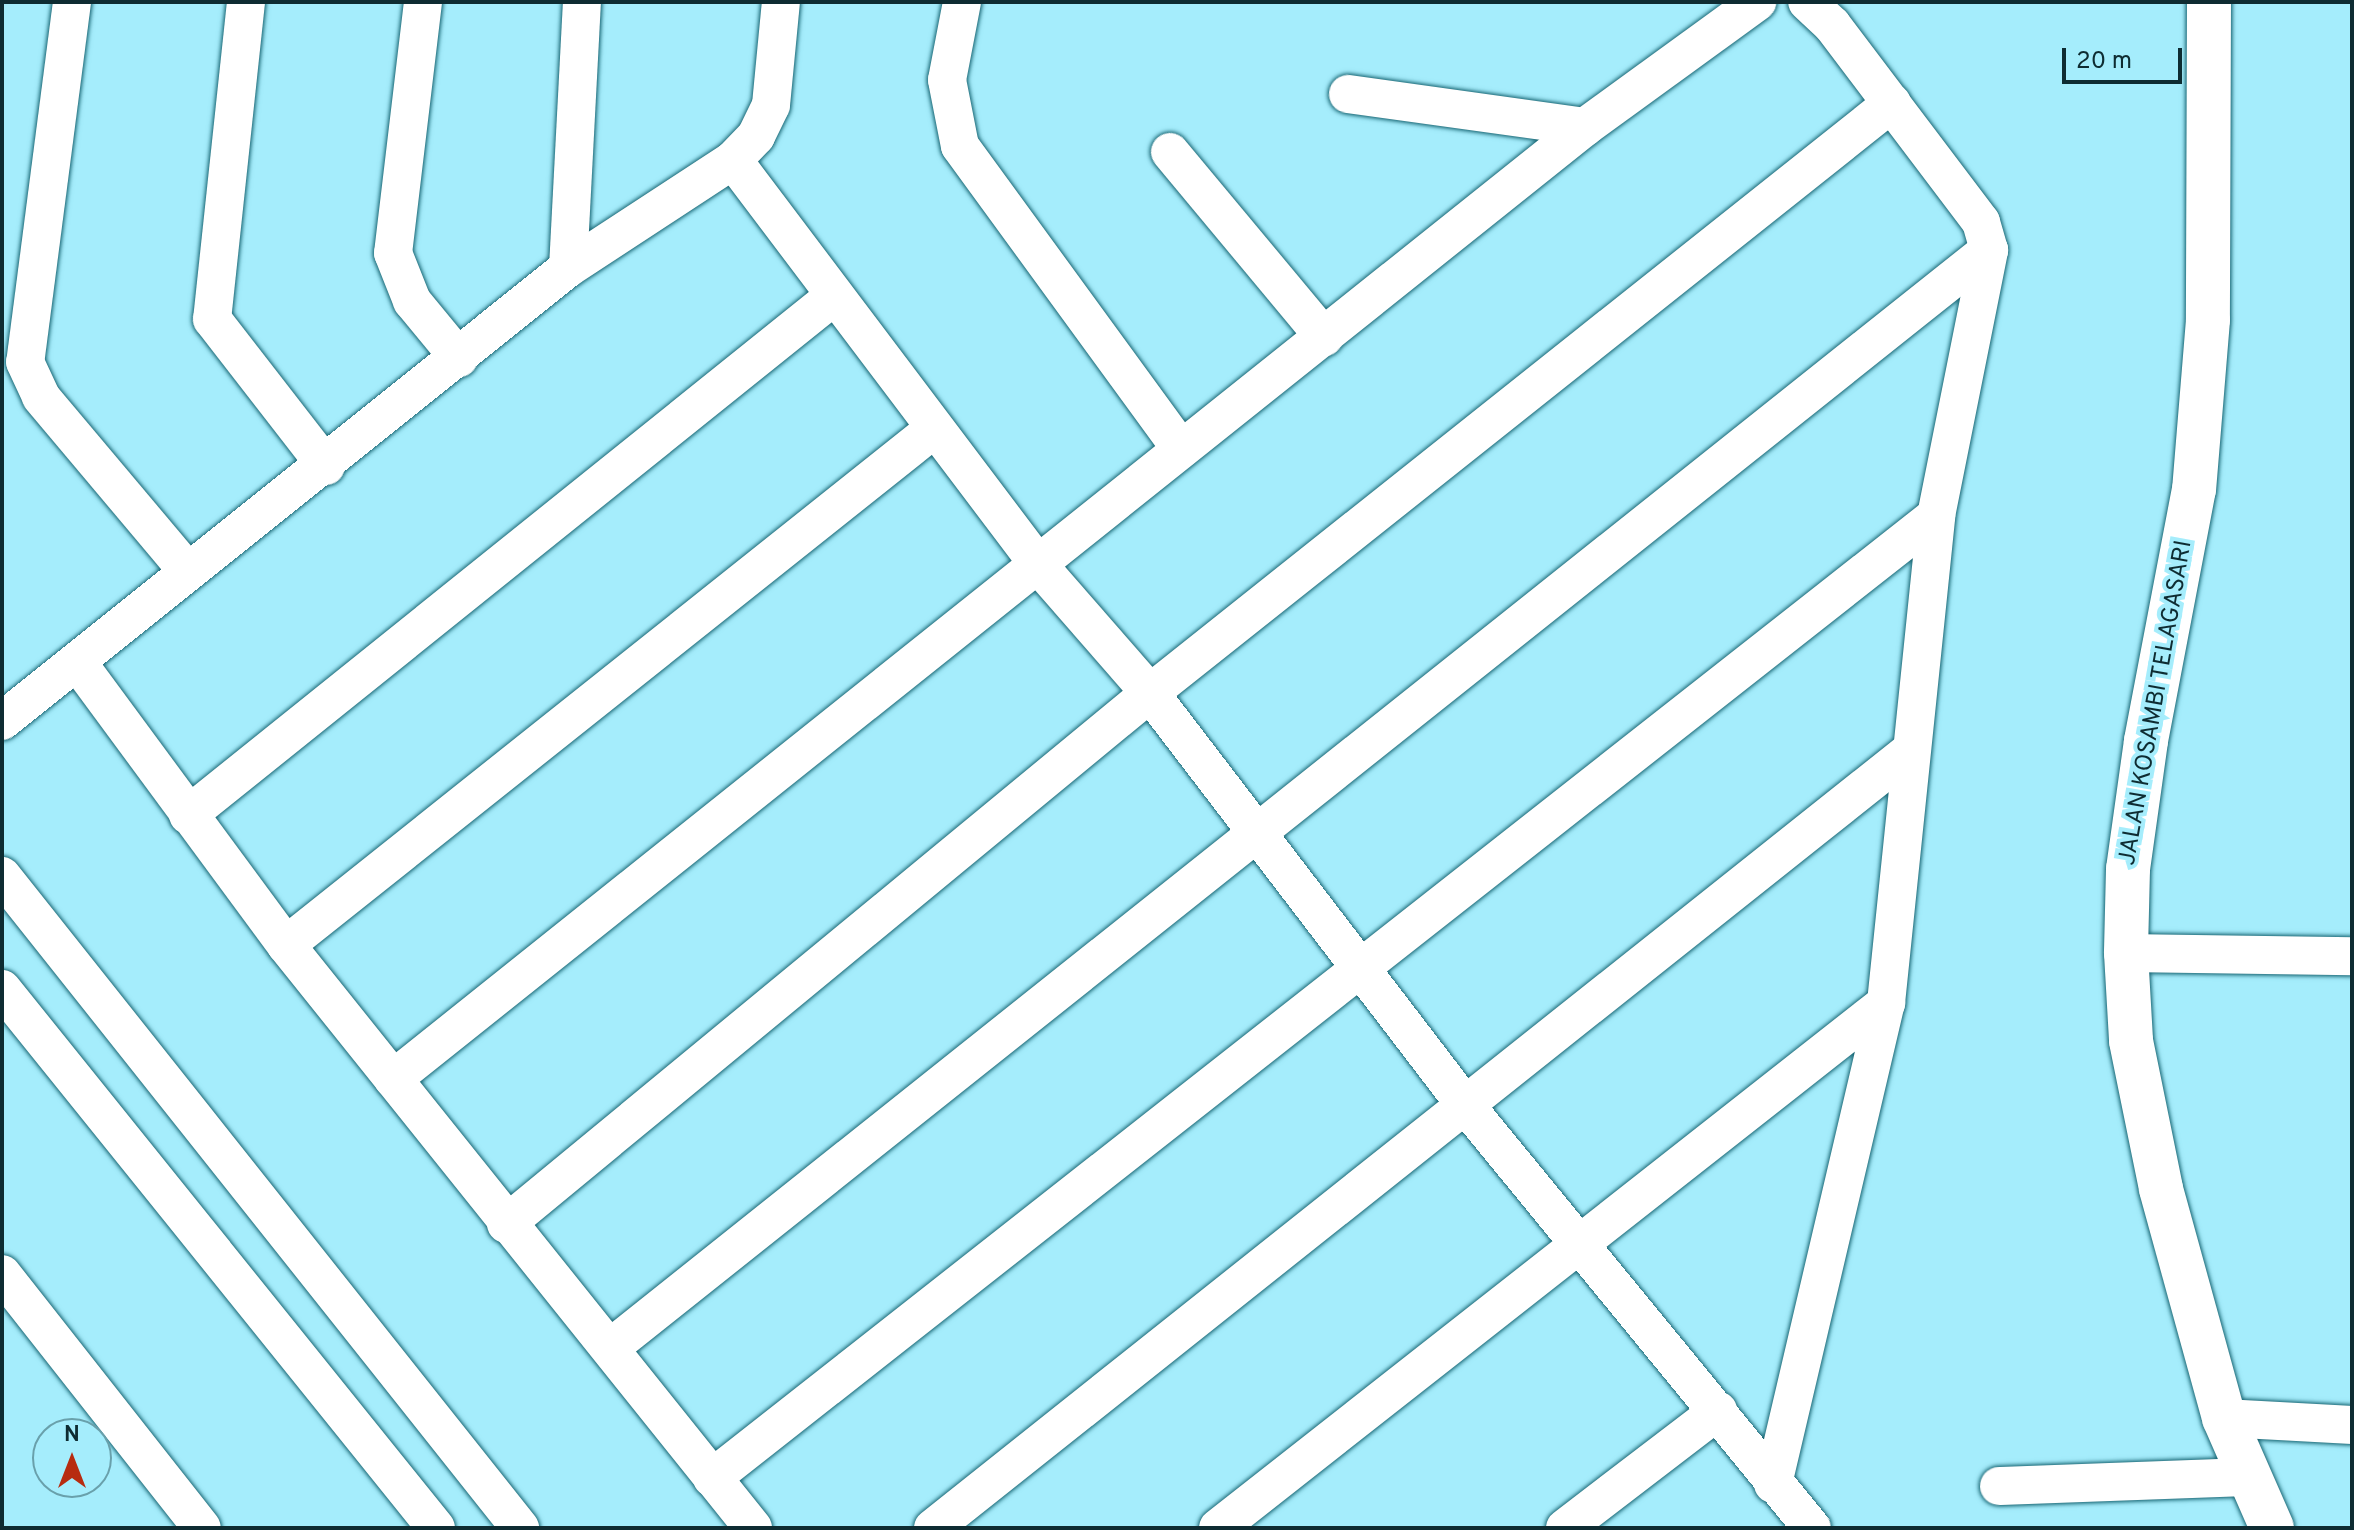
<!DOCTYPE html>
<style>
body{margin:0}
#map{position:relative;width:2354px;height:1530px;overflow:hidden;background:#a5edfc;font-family:Overpass,sans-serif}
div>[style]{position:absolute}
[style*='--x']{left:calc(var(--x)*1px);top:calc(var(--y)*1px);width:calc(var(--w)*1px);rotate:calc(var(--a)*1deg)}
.roads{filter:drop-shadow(0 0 2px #186674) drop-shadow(0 0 2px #186674)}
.minor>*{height:38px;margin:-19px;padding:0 19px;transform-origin:19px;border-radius:19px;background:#fff}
.secondary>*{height:44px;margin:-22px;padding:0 22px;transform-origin:22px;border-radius:22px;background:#fff}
span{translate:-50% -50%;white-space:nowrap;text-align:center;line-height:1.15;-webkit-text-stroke:8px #a5edfc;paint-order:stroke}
.street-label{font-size:24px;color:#0e2c32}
.frame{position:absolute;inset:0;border:4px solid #0e2c32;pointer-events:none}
.north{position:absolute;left:32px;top:1418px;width:80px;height:80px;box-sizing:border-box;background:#a5edfc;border:2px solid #69a0ab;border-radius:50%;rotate:0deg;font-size:22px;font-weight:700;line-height:32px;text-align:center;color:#0e2c32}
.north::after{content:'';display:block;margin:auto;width:28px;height:36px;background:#b72c10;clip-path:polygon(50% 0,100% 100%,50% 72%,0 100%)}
.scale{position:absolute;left:2062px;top:48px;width:120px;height:36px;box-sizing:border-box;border:4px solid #0e2c32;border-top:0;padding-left:10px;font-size:24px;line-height:28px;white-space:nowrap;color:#0e2c32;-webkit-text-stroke:6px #a5edfc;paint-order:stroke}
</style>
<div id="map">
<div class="roads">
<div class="minor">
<div style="--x:72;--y:2;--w:363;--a:97.4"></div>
<div style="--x:25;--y:362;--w:38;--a:65"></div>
<div style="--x:41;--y:397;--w:225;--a:49.9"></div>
<div style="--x:246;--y:2;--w:319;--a:96.1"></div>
<div style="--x:212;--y:319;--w:186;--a:52.2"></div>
<div style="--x:423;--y:2;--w:253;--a:96.8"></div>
<div style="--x:393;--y:253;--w:52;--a:68.4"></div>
<div style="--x:412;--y:301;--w:74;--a:50.5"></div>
<div style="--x:962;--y:2;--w:79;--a:100.9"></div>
<div style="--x:947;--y:80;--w:67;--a:78.9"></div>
<div style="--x:960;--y:146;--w:375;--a:53.9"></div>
<div style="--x:1348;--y:94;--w:239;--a:7.9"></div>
<div style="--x:1170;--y:152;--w:241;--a:50.2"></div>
<div style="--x:733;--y:160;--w:511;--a:52.95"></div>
<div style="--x:1041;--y:568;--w:166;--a:48.9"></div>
<div style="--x:1150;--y:693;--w:514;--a:52.59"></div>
<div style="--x:1462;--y:1101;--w:552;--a:50.66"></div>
<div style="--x:568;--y:268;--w:266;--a:-87"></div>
<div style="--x:78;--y:663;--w:350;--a:53.6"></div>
<div style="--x:286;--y:945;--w:747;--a:51.3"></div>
<div style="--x:2;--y:721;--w:725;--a:-38.67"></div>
<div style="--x:568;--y:268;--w:197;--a:-33.2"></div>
<div style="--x:733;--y:160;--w:33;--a:-46"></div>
<div style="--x:756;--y:136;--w:34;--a:-64"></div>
<div style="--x:771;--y:105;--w:103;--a:-84.5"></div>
<div style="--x:188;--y:815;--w:827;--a:-38.77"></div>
<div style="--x:2;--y:876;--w:833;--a:51.53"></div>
<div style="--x:286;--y:945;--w:828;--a:-38.53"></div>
<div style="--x:2126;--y:953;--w:226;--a:0.8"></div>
<div style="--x:2;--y:989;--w:692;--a:51.16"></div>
<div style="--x:393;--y:1079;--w:1526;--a:-38.61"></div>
<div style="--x:1585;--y:127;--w:213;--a:-36"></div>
<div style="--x:506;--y:1224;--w:835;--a:-39.51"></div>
<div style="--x:1150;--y:693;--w:948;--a:-38.49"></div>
<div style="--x:2;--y:1274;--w:323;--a:51.8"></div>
<div style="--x:610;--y:1348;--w:1763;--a:-38.53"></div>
<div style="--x:2224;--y:1418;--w:128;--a:3.1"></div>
<div style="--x:712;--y:1478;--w:1557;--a:-38.17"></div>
<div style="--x:1773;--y:1484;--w:494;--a:-76.8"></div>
<div style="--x:1886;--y:1003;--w:490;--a:-84.1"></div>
<div style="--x:1936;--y:516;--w:271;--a:-78.7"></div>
<div style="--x:1989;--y:250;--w:29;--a:-106"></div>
<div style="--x:1981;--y:222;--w:247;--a:-127.1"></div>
<div style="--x:1832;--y:25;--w:34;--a:-137"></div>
<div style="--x:1999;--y:1486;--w:249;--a:-2.1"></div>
<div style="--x:933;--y:1528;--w:1247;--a:-38.49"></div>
<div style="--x:1218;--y:1528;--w:850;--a:-38.16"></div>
<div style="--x:1565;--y:1528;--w:193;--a:-37.4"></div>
</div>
<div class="secondary">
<div style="--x:2209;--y:2;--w:318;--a:90.2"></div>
<div style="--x:2208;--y:320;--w:170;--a:94.7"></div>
<div style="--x:2194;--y:489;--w:257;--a:100.8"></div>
<div style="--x:2146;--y:741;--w:129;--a:98"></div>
<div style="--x:2128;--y:869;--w:84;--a:91.4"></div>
<div style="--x:2126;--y:953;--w:88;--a:86.7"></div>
<div style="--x:2131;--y:1041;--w:151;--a:78.5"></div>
<div style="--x:2161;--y:1189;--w:238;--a:74.6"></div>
<div style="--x:2224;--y:1418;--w:120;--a:66.4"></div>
</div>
</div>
<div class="street-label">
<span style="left:2157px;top:703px;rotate:-80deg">JALAN KOSAMBI TELAGASARI</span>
</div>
<div class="frame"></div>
<div class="north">N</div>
<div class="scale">20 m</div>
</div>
